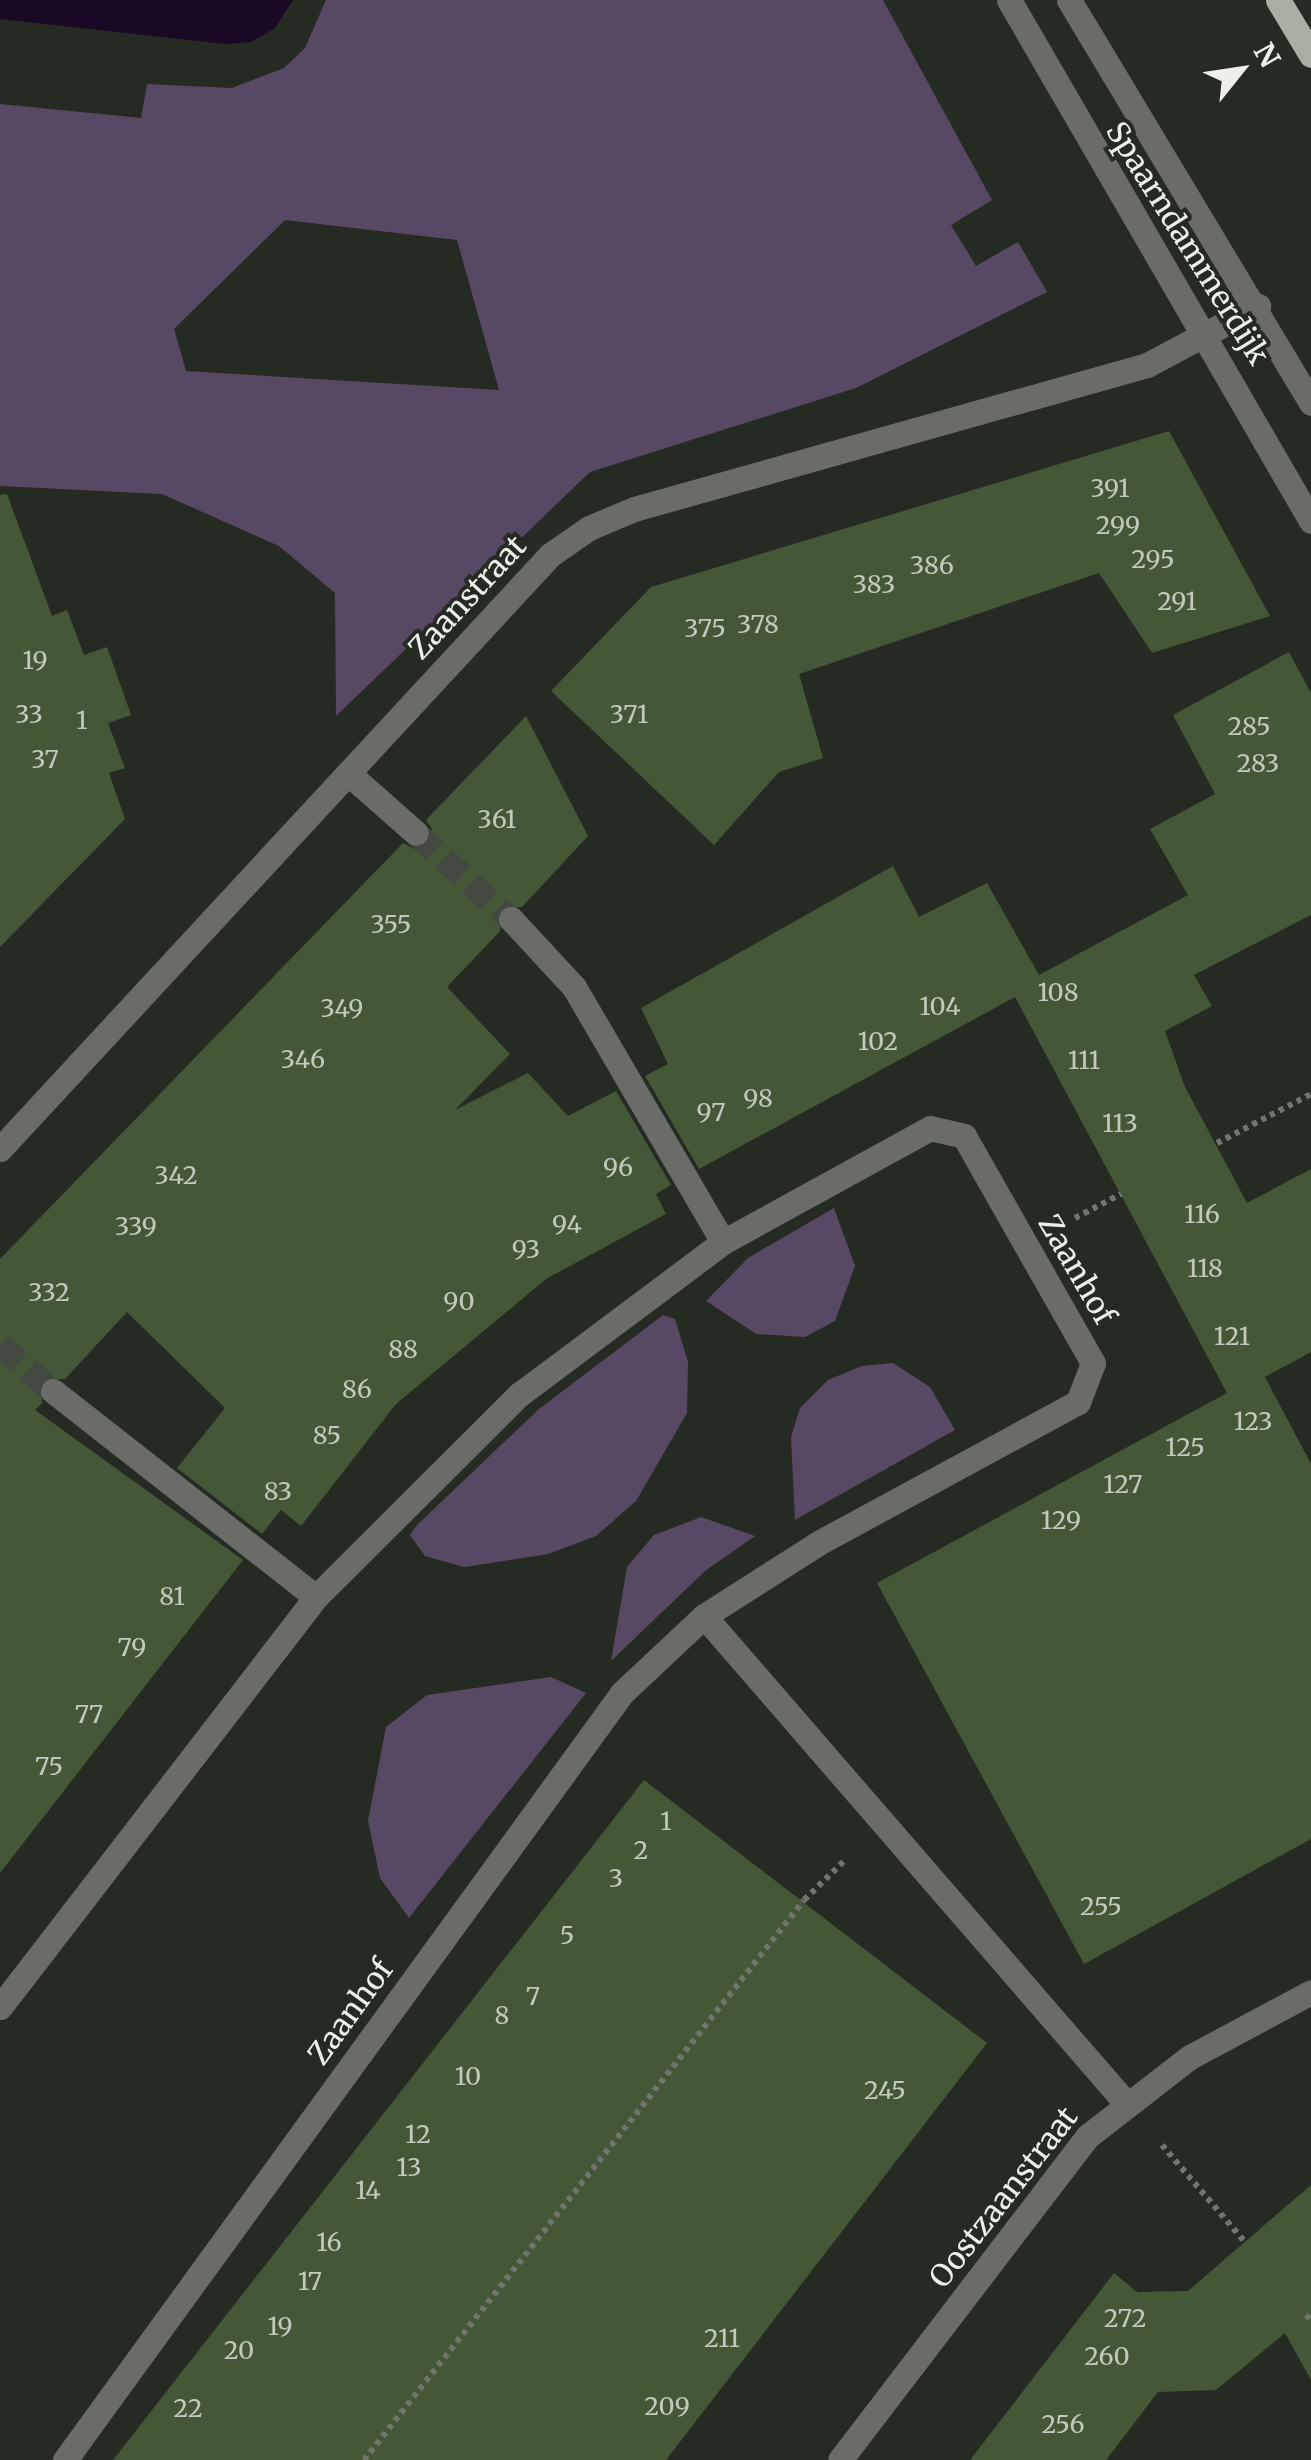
<!DOCTYPE html>
<style>
body{margin:0}
#map{position:relative;width:1311px;height:2460px;overflow:hidden;background:#252b22;font-family:Merriweather,serif}
div>[style]{position:absolute}
[style*='--x']{left:calc(var(--x)*1px);top:calc(var(--y)*1px);width:calc(var(--w)*1px);rotate:calc(var(--a)*1deg)}
.green>*{inset:0;background:#574963}
.water>*{inset:0;background:#190924}
.building>*{inset:0;background:#445837}
.minor-tunnel>*{height:25px;margin-top:-12.5px;transform-origin:0;background:repeating-linear-gradient(90deg,#434940 0 25px,transparent 0 37px)}
.path>*{height:6px;margin-top:-3px;transform-origin:0;background:repeating-linear-gradient(90deg,#70766d 0 5px,transparent 0 10px)}
.minor>*{height:25px;margin:-12.5px;padding:0 12.5px;transform-origin:12.5px;border-radius:12.5px;background:#696c67}
.major>*{height:25px;margin:-12.5px;padding:0 12.5px;transform-origin:12.5px;border-radius:12.5px;background:#a8afa4}
span{translate:-50% -50%;white-space:nowrap;text-align:center;line-height:1.15;-webkit-text-stroke:8px #252b22;paint-order:stroke}
.number-label{font-size:25px;color:#c2cabc}
.number-label span{-webkit-text-stroke-width:0}
.street-label{font-size:30px;color:#ecf0e9}
.north{position:absolute;left:1191px;top:20px;width:100px;height:100px;-webkit-text-stroke:8px #252b22;paint-order:stroke;rotate:60deg;font-size:28px;font-weight:700;line-height:40px;text-align:center;color:#ecf0e9}
.north::after{content:'';display:block;margin:auto;width:35px;height:45px;background:#ecf0e9;clip-path:polygon(50% 0,100% 100%,50% 72%,0 100%)}
</style>
<div id="map">
<div class="green">
<div style="clip-path:polygon(evenodd,326px 0,883px 0,992px 200px,951px 225px,976px 266px,1018px 242px,1047px 292px,856px 388px,590px 472px,336px 716px,335px 593px,279px 546px,162px 494px,0 486px,0 104px,141px 118px,147px 84px,232px 88px,284px 68px,305px 48px,326px 0,285px 220px,457px 240px,499px 390px,186px 371px,174px 329px,285px 220px)"></div>
<div style="clip-path:polygon(834px 1208px,855px 1266px,835px 1321px,805px 1337px,756px 1334px,706px 1301px,748px 1258px)"></div>
<div style="clip-path:polygon(663px 1315px,675px 1319px,688px 1362px,687px 1413px,636px 1501px,596px 1536px,548px 1554px,464px 1567px,425px 1556px,410px 1535px,417px 1525px,539px 1409px)"></div>
<div style="clip-path:polygon(893px 1363px,930px 1387px,955px 1430px,795px 1520px,791px 1437px,800px 1408px,828px 1380px,862px 1366px)"></div>
<div style="clip-path:polygon(701px 1517px,755px 1536px,705px 1571px,611px 1661px,627px 1567px,654px 1535px)"></div>
<div style="clip-path:polygon(551px 1677px,586px 1693px,409px 1918px,380px 1878px,368px 1821px,386px 1727px,427px 1695px)"></div>
</div>
<div class="water">
<div style="clip-path:polygon(0 0,293px 0,275px 28px,251px 42px,225px 44px,0 19px)"></div>
</div>
<div class="building">
<div style="clip-path:polygon(1169px 431px,1270px 616px,1152px 653px,1099px 573px,799px 674px,823px 758px,779px 772px,714px 845px,551px 691px,651px 587px)"></div>
<div style="clip-path:polygon(7px 494px,52px 616px,67px 610px,84px 655px,107px 647px,131px 715px,108px 723px,125px 768px,109px 773px,125px 819px,0 947px,0 495px)"></div>
<div style="clip-path:polygon(1289px 652px,1311px 693px,1311px 915px,1194px 975px,1212px 1006px,1165px 1031px,1185px 1087px,1247px 1203px,1311px 1169px,1311px 1352px,1265px 1377px,1311px 1464px,1311px 1839px,1084px 1964px,877px 1583px,1227px 1393px,1015px 997px,699px 1169px,645px 1076px,668px 1064px,641px 1008px,893px 866px,919px 917px,987px 883px,1039px 975px,1188px 895px,1150px 829px,1215px 794px,1173px 715px)"></div>
<div style="clip-path:polygon(526px 716px,588px 836px,522px 907px,499px 908px,500px 931px,447px 987px,510px 1054px,455px 1110px,528px 1073px,568px 1116px,616px 1091px,671px 1185px,656px 1194px,666px 1214px,546px 1279px,396px 1404px,301px 1526px,281px 1510px,262px 1534px,177px 1468px,225px 1408px,127px 1312px,65px 1379px,41px 1380px,42px 1403px,35px 1410px,243px 1560px,0 1873px,0 1259px,403px 843px,414px 849px,427px 844px,432px 829px,426px 820px)"></div>
<div style="clip-path:polygon(644px 1780px,987px 2043px,666px 2460px,113px 2460px)"></div>
<div style="clip-path:polygon(1311px 2185px,1311px 2380px,1285px 2333px,1216px 2390px,1158px 2392px,1106px 2460px,970px 2460px,1114px 2273px,1137px 2292px,1188px 2291px)"></div>
</div>
<div class="minor-tunnel">
<div style="--x:416;--y:833;--w:128;--a:42.2"></div>
<div style="--x:0;--y:1345;--w:70;--a:41"></div>
</div>
<div class="path">
<div style="--x:1217;--y:1143;--w:106;--a:-27.5"></div>
<div style="--x:1075;--y:1218;--w:52;--a:-27.6"></div>
<div style="--x:1162;--y:2145;--w:126;--a:49.5"></div>
<div style="--x:1306;--y:2315;--w:7;--a:45"></div>
<div style="--x:364;--y:2460;--w:712;--a:-51.84"></div>
<div style="--x:804;--y:1900;--w:59;--a:-44.3"></div>
</div>
<div class="minor">
<div style="--x:1009;--y:0;--w:602;--a:59.9"></div>
<div style="--x:1069;--y:0;--w:470;--a:59"></div>
<div style="--x:349;--y:774;--w:89;--a:41.4"></div>
<div style="--x:511;--y:919;--w:93;--a:47.2"></div>
<div style="--x:574;--y:987;--w:295;--a:59.7"></div>
<div style="--x:0;--y:1149;--w:810;--a:-47.2"></div>
<div style="--x:550;--y:555;--w:47;--a:-34.7"></div>
<div style="--x:589;--y:528;--w:49;--a:-22.9"></div>
<div style="--x:634;--y:509;--w:533;--a:-15.68"></div>
<div style="--x:1147;--y:365;--w:126;--a:-28"></div>
<div style="--x:53;--y:1391;--w:334;--a:38.1"></div>
<div style="--x:704;--y:1616;--w:643;--a:49.1"></div>
<div style="--x:0;--y:2007;--w:518;--a:-52.38"></div>
<div style="--x:316;--y:1597;--w:288;--a:-44.9"></div>
<div style="--x:520;--y:1394;--w:254;--a:-36.8"></div>
<div style="--x:723;--y:1242;--w:236;--a:-28.8"></div>
<div style="--x:930;--y:1128;--w:35;--a:13"></div>
<div style="--x:964;--y:1136;--w:261;--a:60.4"></div>
<div style="--x:1093;--y:1363;--w:42;--a:111"></div>
<div style="--x:1078;--y:1402;--w:297;--a:151.5"></div>
<div style="--x:817;--y:1544;--w:134;--a:147.5"></div>
<div style="--x:704;--y:1616;--w:112;--a:136.8"></div>
<div style="--x:622;--y:1693;--w:948;--a:125.99"></div>
<div style="--x:840;--y:2460;--w:408;--a:-52.6"></div>
<div style="--x:1088;--y:2136;--w:129;--a:-37.8"></div>
<div style="--x:1190;--y:2057;--w:137;--a:-28.2"></div>
</div>
<div class="major">
<div style="--x:1278;--y:0;--w:64;--a:59"></div>
</div>
<div class="number-label">
<span style="left:1110px;top:488px">391</span>
<span style="left:1118px;top:525px">299</span>
<span style="left:1153px;top:559px">295</span>
<span style="left:932px;top:565px">386</span>
<span style="left:874px;top:584px">383</span>
<span style="left:1177px;top:601px">291</span>
<span style="left:758px;top:624px">378</span>
<span style="left:705px;top:628px">375</span>
<span style="left:35px;top:660px">19</span>
<span style="left:29px;top:714px">33</span>
<span style="left:629px;top:714px">371</span>
<span style="left:82px;top:720px">1</span>
<span style="left:1249px;top:726px">285</span>
<span style="left:45px;top:759px">37</span>
<span style="left:1258px;top:763px">283</span>
<span style="left:497px;top:819px">361</span>
<span style="left:391px;top:924px">355</span>
<span style="left:1058px;top:992px">108</span>
<span style="left:940px;top:1006px">104</span>
<span style="left:342px;top:1008px">349</span>
<span style="left:878px;top:1041px">102</span>
<span style="left:303px;top:1059px">346</span>
<span style="left:1084px;top:1060px">111</span>
<span style="left:758px;top:1098px">98</span>
<span style="left:711px;top:1112px">97</span>
<span style="left:1120px;top:1123px">113</span>
<span style="left:618px;top:1167px">96</span>
<span style="left:176px;top:1175px">342</span>
<span style="left:1202px;top:1214px">116</span>
<span style="left:567px;top:1224px">94</span>
<span style="left:136px;top:1226px">339</span>
<span style="left:526px;top:1249px">93</span>
<span style="left:1205px;top:1268px">118</span>
<span style="left:49px;top:1292px">332</span>
<span style="left:459px;top:1301px">90</span>
<span style="left:1232px;top:1336px">121</span>
<span style="left:403px;top:1349px">88</span>
<span style="left:357px;top:1389px">86</span>
<span style="left:1253px;top:1421px">123</span>
<span style="left:327px;top:1435px">85</span>
<span style="left:1185px;top:1447px">125</span>
<span style="left:1123px;top:1484px">127</span>
<span style="left:278px;top:1491px">83</span>
<span style="left:1061px;top:1520px">129</span>
<span style="left:172px;top:1596px">81</span>
<span style="left:132px;top:1647px">79</span>
<span style="left:89px;top:1714px">77</span>
<span style="left:49px;top:1766px">75</span>
<span style="left:666px;top:1821px">1</span>
<span style="left:641px;top:1850px">2</span>
<span style="left:616px;top:1878px">3</span>
<span style="left:1101px;top:1906px">255</span>
<span style="left:567px;top:1935px">5</span>
<span style="left:533px;top:1996px">7</span>
<span style="left:502px;top:2015px">8</span>
<span style="left:468px;top:2076px">10</span>
<span style="left:885px;top:2090px">245</span>
<span style="left:418px;top:2134px">12</span>
<span style="left:409px;top:2167px">13</span>
<span style="left:368px;top:2190px">14</span>
<span style="left:329px;top:2242px">16</span>
<span style="left:310px;top:2281px">17</span>
<span style="left:1125px;top:2318px">272</span>
<span style="left:280px;top:2326px">19</span>
<span style="left:722px;top:2338px">211</span>
<span style="left:239px;top:2350px">20</span>
<span style="left:1107px;top:2356px">260</span>
<span style="left:667px;top:2406px">209</span>
<span style="left:188px;top:2408px">22</span>
<span style="left:1063px;top:2424px">256</span>
</div>
<div class="street-label">
<span style="left:1188px;top:243px;rotate:58deg">Spaarndammerdijk</span>
<span style="left:467px;top:597px;rotate:-47deg">Zaanstraat</span>
<span style="left:1077px;top:1269px;rotate:60deg">Zaanhof</span>
<span style="left:350px;top:2012px;rotate:-54deg">Zaanhof</span>
<span style="left:1003px;top:2197px;rotate:-52deg">Oostzaanstraat</span>
</div>
<div class="north">N</div>
</div>
